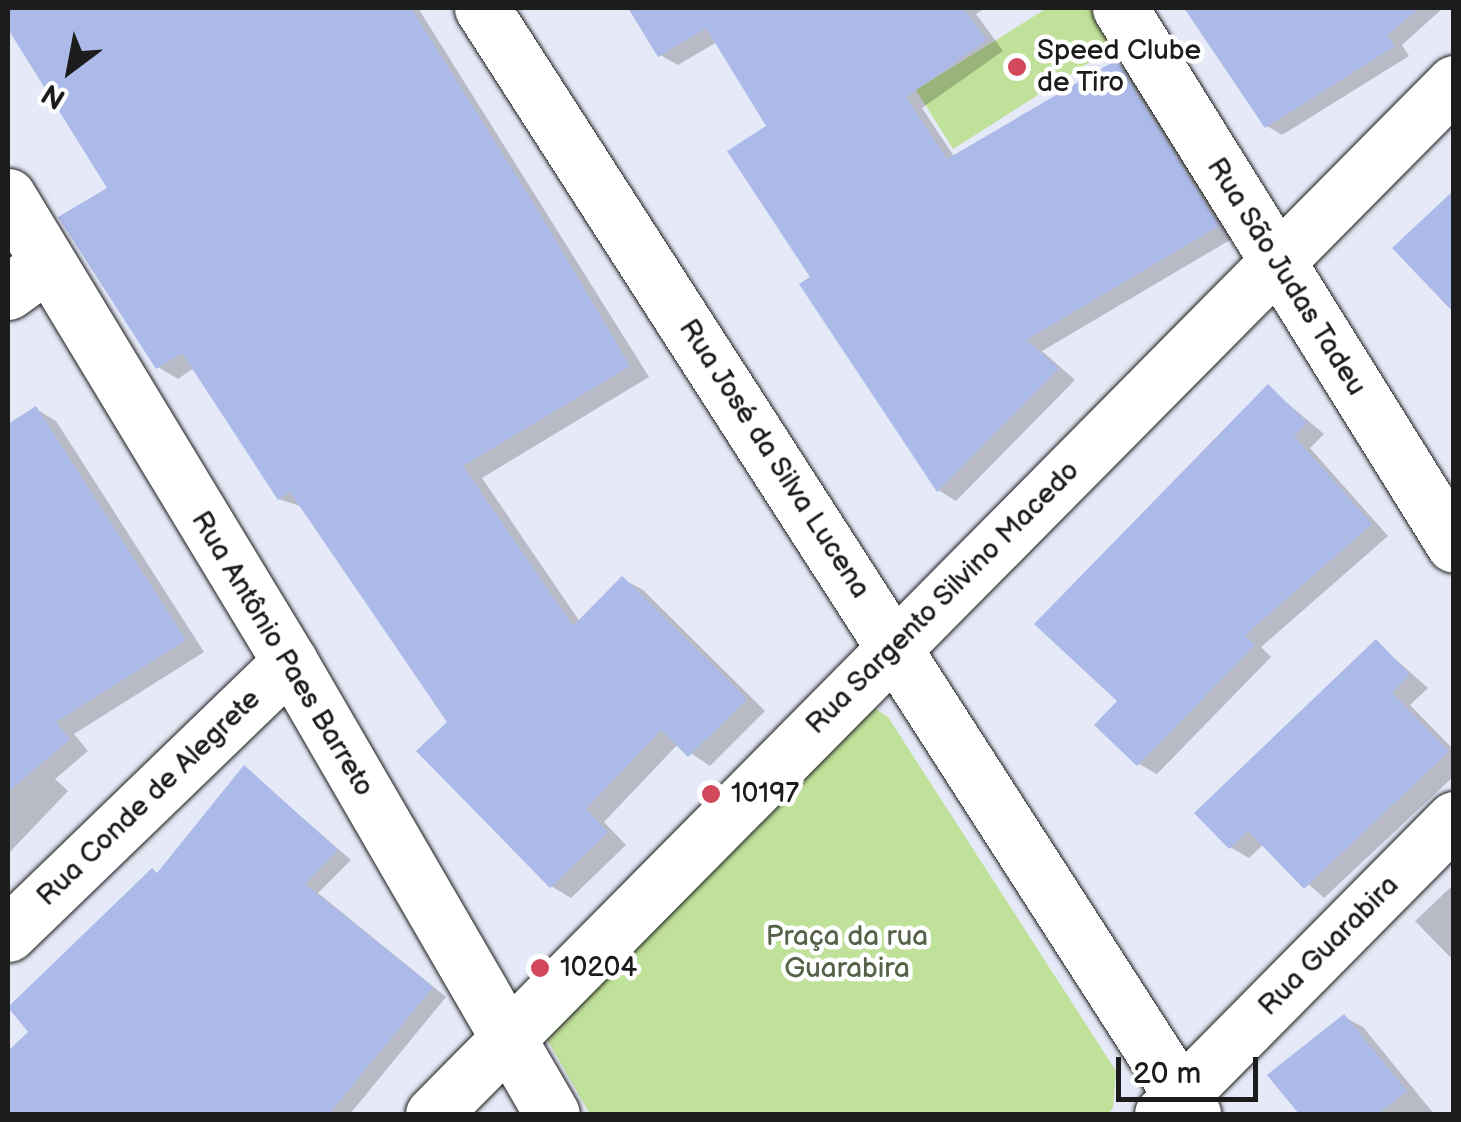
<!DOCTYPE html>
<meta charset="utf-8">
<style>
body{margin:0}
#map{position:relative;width:1461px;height:1122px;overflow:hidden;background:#e6eaf8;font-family:"Balsamiq Sans",sans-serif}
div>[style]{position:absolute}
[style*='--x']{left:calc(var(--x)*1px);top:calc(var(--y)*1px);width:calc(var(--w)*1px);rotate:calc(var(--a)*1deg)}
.green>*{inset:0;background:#c0e199}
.shadow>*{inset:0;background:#0003}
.building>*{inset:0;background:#abbae9}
.roads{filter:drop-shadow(0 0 2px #1c1c1c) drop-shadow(0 0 2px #1c1c1c)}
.minor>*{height:55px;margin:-27.5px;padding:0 27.5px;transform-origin:27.5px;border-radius:27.5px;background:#fff}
.dots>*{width:28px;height:28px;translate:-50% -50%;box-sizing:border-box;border:5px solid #fff;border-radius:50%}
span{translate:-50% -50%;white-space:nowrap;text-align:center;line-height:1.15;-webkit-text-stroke:9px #fff;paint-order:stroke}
.poi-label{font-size:28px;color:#1c1c1c}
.left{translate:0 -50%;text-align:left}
.street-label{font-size:28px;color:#1c1c1c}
.park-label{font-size:28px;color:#556148}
.frame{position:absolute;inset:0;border:10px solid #1c1c1c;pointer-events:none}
.north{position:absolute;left:20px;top:20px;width:100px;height:100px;-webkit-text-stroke:8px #fff;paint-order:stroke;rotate:212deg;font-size:28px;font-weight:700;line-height:40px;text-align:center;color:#1c1c1c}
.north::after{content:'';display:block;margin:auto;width:35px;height:45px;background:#1c1c1c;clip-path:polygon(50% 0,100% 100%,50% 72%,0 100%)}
.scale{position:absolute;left:1116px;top:1057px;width:142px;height:45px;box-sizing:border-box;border:5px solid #1c1c1c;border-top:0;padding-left:12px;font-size:30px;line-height:35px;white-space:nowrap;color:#1c1c1c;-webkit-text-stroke:8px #fff;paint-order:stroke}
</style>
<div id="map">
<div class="green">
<div style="clip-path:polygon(1047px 8px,1095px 8px,1118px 44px,953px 149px,916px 90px)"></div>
<div style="clip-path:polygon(873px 707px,888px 717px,1116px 1071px,1113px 1108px,1108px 1114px,590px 1114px,545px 1036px)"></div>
</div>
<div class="shadow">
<div style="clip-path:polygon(8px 8px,128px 8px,46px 62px,24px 50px,8px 24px)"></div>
<div style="clip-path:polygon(213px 8px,418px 8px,649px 377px,482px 478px,580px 622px,623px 579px,643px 590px,765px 711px,710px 766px,678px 744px,604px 822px,626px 845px,571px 898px,551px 886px,450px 722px,303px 507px,279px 499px,194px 368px,178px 379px,158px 367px,87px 86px)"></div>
<div style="clip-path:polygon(631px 8px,985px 8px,976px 14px,1003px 51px,922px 108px,955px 158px,1116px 63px,1134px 73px,1235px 237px,1042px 351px,1075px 380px,956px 501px,938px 490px,813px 278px,769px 127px,717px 42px,678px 65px,660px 55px)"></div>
<div style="clip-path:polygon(1200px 8px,1443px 8px,1402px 45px,1409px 56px,1282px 135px,1267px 126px,1192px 13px)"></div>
<div style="clip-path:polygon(1268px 387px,1324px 434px,1310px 448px,1388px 536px,1261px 647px,1271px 657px,1157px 774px,1139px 764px,1120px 701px)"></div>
<div style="clip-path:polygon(36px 409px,56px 421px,204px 652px,74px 734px,88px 751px,55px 779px,68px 791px,8px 854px,8px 427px)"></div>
<div style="clip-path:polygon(1376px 642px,1428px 688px,1410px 705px,1454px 750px,1454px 776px,1324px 898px,1264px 844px,1249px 858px,1230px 847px)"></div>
<div style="clip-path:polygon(245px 768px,351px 860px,318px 893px,446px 997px,350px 1114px,14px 1114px,8px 1107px,8px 1055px,32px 1032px,9px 1009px,152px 871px,159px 875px)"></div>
<div style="clip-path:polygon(1454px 884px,1454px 961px,1415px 921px)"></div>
<div style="clip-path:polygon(1344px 1017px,1363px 1027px,1434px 1114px,1302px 1114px,1270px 1076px)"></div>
</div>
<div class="building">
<div style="clip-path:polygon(8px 8px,411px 8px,539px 212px,630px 366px,463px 466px,573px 626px,622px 576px,747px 699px,688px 757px,661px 730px,586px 809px,608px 832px,550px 888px,416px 751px,447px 722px,290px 492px,278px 500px,182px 353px,156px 369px,58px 217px,107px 188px,8px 29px)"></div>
<div style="clip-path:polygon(628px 8px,963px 8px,987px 40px,906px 97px,947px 159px,1116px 60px,1219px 226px,1026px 340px,1059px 368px,937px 492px,799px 284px,810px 277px,727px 151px,766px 126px,706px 28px,658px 57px)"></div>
<div style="clip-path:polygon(1184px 8px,1420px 8px,1387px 35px,1395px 46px,1265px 128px)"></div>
<div style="clip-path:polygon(1454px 190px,1454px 313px,1392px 248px)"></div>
<div style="clip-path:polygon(1268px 384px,1307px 423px,1294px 436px,1372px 524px,1245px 635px,1255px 645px,1137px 766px,1094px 725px,1117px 701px,1034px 624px)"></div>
<div style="clip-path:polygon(36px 406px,186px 640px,56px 722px,70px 739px,8px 792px,8px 424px)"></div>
<div style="clip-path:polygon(1376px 639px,1410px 675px,1392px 693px,1449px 751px,1304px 889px,1248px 831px,1229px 849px,1194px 813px)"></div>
<div style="clip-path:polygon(244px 765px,338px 850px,305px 884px,433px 987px,329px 1114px,8px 1114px,8px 1051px,28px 1032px,8px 1007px,152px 868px,157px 873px)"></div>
<div style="clip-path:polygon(1344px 1014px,1407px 1091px,1377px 1114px,1299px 1114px,1267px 1075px)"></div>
</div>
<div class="roads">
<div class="minor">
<div style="--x:482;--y:8;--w:1315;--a:57.26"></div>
<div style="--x:1120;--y:8;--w:632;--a:58.12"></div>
<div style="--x:8;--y:196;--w:545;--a:58.82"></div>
<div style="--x:290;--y:662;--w:522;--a:59.9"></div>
<div style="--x:8;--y:292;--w:48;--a:-35.7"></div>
<div style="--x:8;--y:934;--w:392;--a:-44"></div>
<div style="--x:433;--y:1114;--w:1451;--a:-45.28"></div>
<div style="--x:1162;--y:1114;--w:415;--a:-45.3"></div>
</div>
</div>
<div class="dots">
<div style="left:1017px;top:67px;background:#d1495b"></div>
<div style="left:711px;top:794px;background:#d1495b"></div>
<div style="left:540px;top:968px;background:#d1495b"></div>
</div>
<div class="poi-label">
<span class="left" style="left:1037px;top:67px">Speed Clube<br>de Tiro</span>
<span class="left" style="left:731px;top:794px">10197</span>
<span class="left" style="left:560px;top:968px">10204</span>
</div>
<div class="street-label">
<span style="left:1286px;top:277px;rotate:58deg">Rua São Judas Tadeu</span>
<span style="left:774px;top:459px;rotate:57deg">Rua José da Silva Lucena</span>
<span style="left:943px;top:598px;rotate:-45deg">Rua Sargento Silvino Macedo</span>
<span style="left:282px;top:654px;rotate:59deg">Rua Antônio Paes Barreto</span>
<span style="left:149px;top:798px;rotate:-44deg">Rua Conde de Alegrete</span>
<span style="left:1329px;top:946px;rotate:-45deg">Rua Guarabira</span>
</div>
<div class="park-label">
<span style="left:847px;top:953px">Praça da rua<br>Guarabira</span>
</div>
<div class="frame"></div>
<div class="north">N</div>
<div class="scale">20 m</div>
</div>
